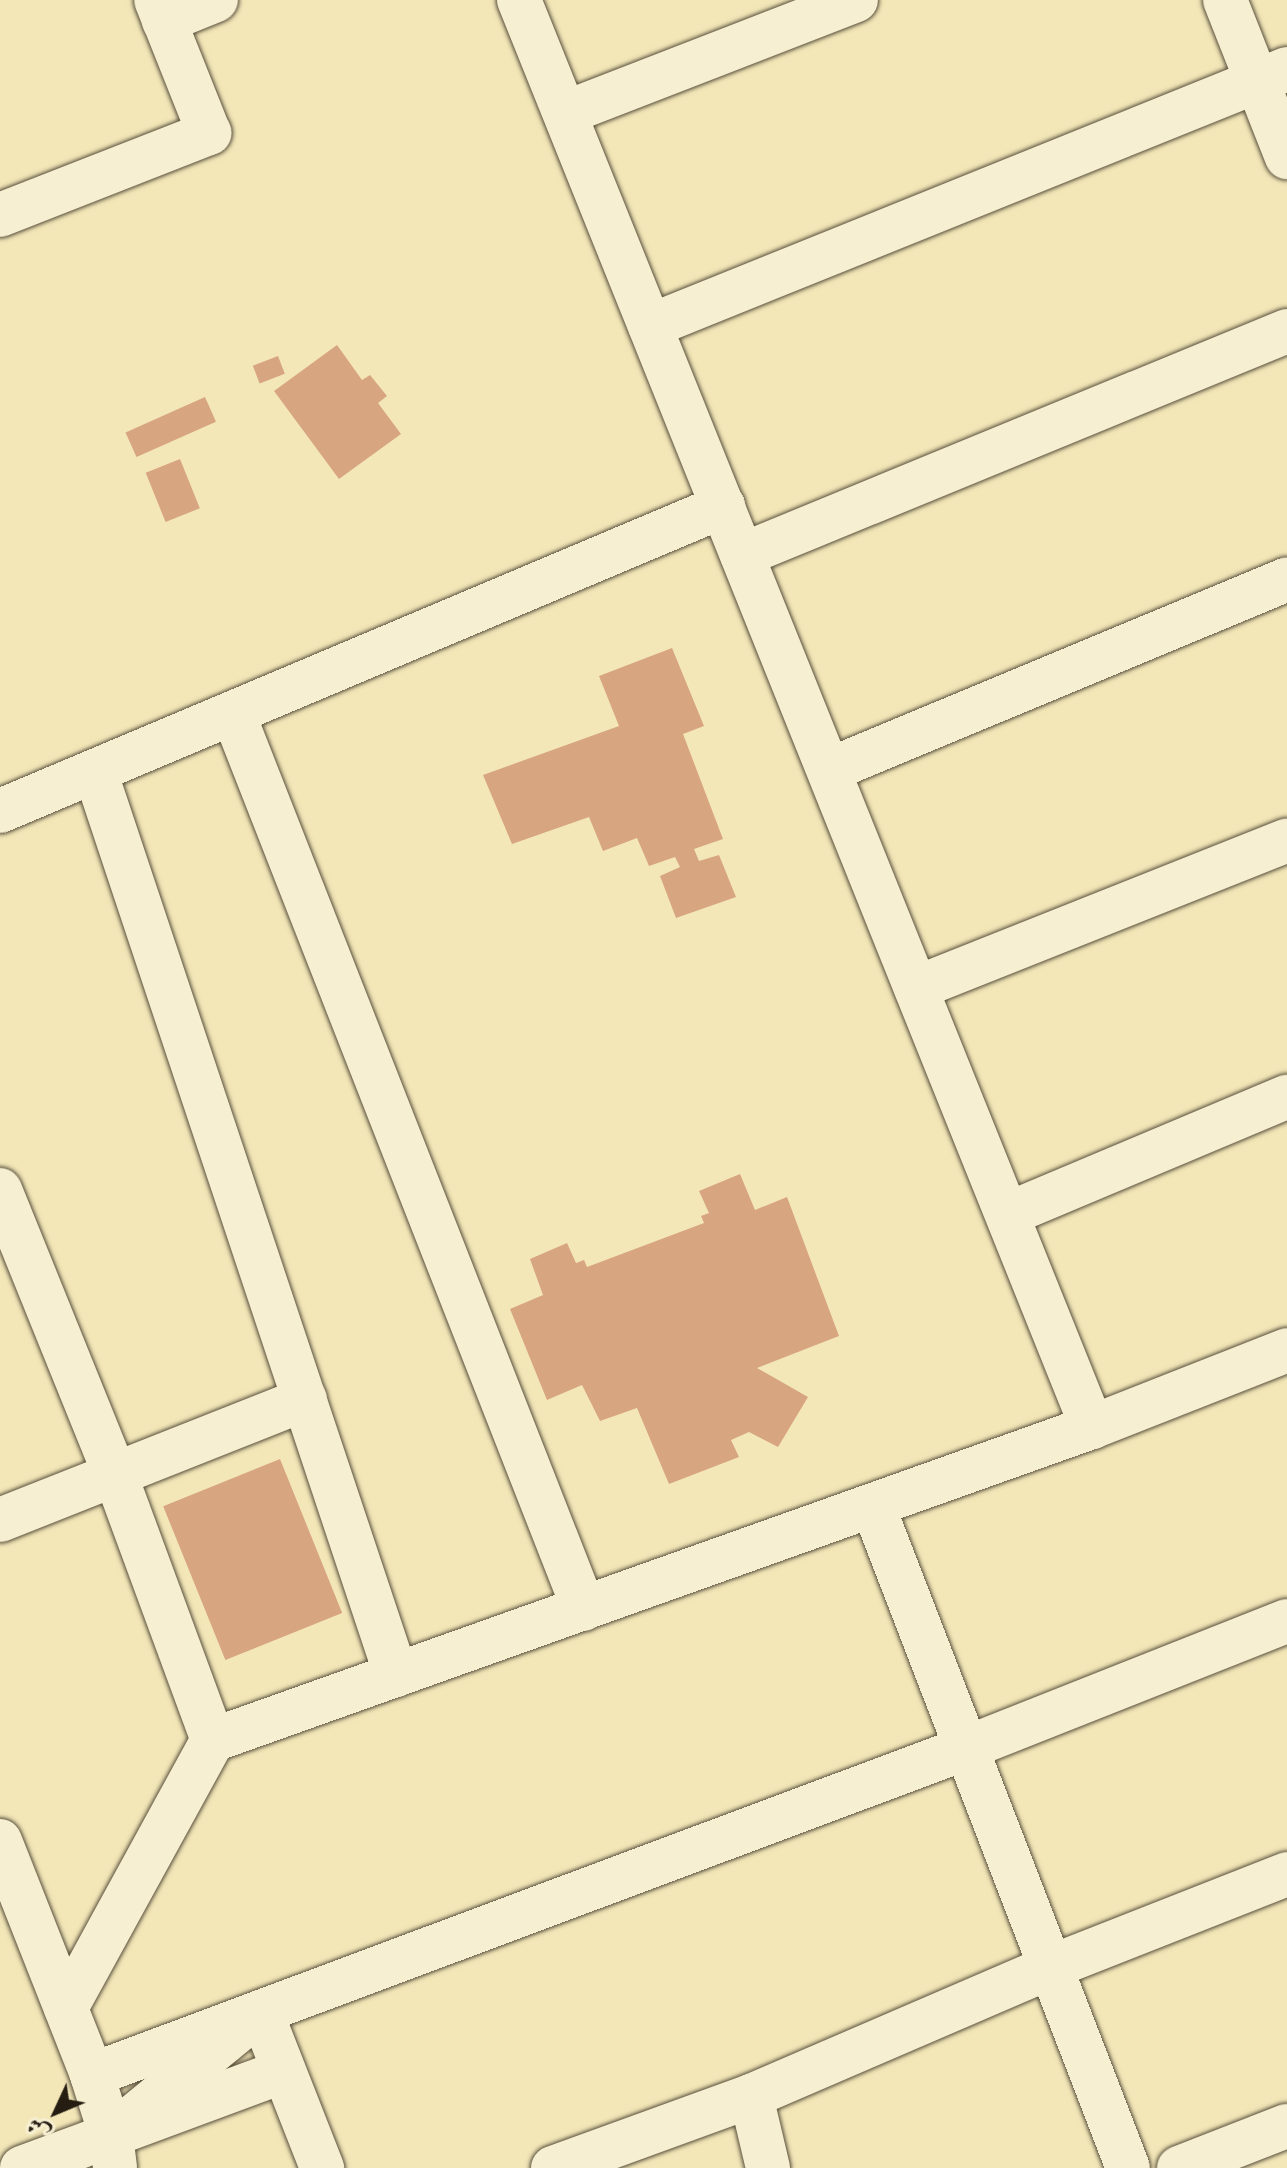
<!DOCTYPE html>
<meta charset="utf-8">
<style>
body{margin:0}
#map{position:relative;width:1287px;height:2168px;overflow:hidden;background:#f3e7b8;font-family:Cardo,Amiri,serif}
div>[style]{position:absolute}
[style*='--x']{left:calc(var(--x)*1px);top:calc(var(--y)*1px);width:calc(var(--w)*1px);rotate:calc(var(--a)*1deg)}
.building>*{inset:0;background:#d8a581;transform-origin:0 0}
.roads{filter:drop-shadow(0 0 2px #584f3c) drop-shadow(0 0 2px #584f3c)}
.street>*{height:44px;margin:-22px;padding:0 22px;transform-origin:22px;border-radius:22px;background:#f7efd1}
span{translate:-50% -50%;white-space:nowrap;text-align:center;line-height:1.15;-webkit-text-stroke:6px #f7efd1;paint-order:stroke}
.north{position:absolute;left:16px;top:2072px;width:80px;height:80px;-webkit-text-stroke:6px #f7efd1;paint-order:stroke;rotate:226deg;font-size:22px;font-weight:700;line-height:32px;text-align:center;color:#251c12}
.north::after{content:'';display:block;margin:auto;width:28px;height:36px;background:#251c12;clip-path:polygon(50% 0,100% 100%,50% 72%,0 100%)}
</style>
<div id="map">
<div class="building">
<div style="clip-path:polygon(337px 345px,362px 380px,370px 375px,387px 396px,378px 403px,401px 434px,339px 479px,274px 391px)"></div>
<div style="left:278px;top:356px;width:19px;height:27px;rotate:69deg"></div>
<div style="left:205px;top:397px;width:27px;height:87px;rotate:66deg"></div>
<div style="left:180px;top:459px;width:53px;height:37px;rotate:68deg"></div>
<div style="clip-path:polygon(672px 648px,704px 726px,683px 734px,723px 839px,694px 849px,699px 861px,719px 855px,736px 897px,676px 918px,660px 876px,680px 867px,675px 857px,649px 866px,637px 838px,603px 851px,589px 817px,512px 844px,483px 775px,619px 726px,599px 676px)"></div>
<div style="clip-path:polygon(740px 1174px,755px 1210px,787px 1197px,839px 1336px,757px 1368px,808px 1397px,778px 1447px,749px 1432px,731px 1440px,739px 1457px,669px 1484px,637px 1408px,600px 1421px,582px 1385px,547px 1400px,510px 1309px,543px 1295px,530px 1259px,567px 1243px,576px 1263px,584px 1260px,587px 1267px,704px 1223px,701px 1216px,709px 1213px,699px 1191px)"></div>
<div style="left:280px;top:1459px;width:166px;height:126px;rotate:68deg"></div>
</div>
<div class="roads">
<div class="street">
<div style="--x:519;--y:0;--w:1538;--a:68.12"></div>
<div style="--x:1225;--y:0;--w:169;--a:68.5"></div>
<div style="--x:164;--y:21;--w:56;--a:-22"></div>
<div style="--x:565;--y:113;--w:312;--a:-21.2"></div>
<div style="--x:0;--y:215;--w:225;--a:-21.4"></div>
<div style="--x:209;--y:133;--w:143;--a:-111.7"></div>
<div style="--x:650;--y:326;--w:687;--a:-21.97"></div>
<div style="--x:742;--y:555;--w:589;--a:-22.34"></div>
<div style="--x:233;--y:713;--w:962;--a:68.61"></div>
<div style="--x:829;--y:770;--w:496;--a:-22.6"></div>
<div style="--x:95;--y:771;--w:953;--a:71.58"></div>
<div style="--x:0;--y:811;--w:785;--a:-22.87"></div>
<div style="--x:916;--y:988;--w:399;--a:-21.7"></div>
<div style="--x:0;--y:1190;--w:306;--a:68"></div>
<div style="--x:115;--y:1474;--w:283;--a:69.8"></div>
<div style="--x:1008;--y:1214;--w:303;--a:-22.8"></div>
<div style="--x:873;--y:1506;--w:709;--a:68.93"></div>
<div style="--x:0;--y:1520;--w:328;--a:-21.6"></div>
<div style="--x:0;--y:1841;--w:251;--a:68.5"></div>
<div style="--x:92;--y:2075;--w:63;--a:72.4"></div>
<div style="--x:111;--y:2135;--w:33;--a:83"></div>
<div style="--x:66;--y:2008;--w:306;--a:-61.3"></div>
<div style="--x:213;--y:1740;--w:933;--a:-19.6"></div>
<div style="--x:1092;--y:1427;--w:210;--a:-21.5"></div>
<div style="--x:92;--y:2075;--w:933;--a:-20.51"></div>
<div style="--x:966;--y:1748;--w:345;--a:-21.6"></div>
<div style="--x:751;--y:2096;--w:74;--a:76.7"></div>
<div style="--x:111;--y:2135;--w:194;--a:-39.4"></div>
<div style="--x:261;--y:2012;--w:168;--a:68.6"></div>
<div style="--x:22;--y:2168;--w:279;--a:-20.3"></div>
<div style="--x:553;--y:2168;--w:211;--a:-20"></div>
<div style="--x:751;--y:2096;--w:327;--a:-23.3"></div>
<div style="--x:1051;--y:1967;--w:254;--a:-21.5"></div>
<div style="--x:1179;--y:2168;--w:116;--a:-21.3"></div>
</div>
</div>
<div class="north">ش</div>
</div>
